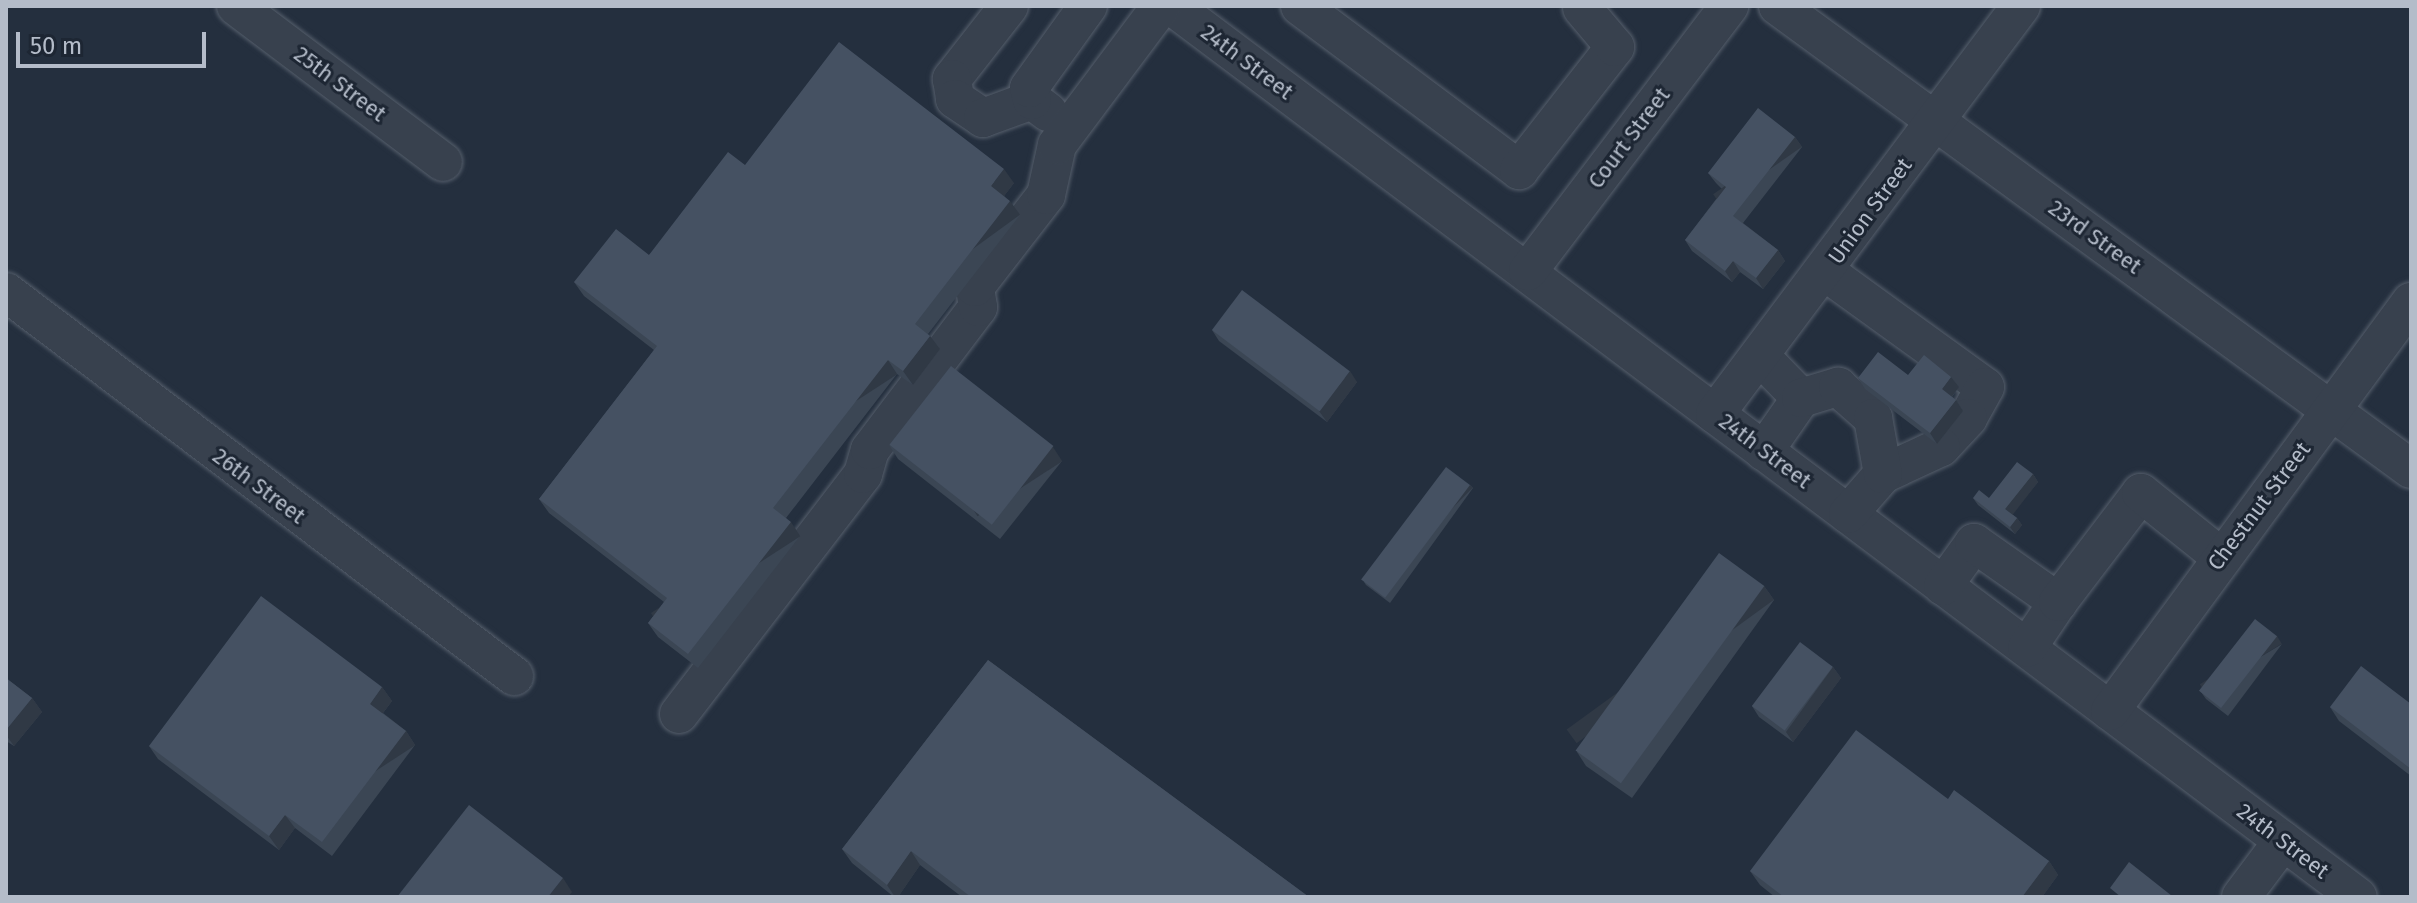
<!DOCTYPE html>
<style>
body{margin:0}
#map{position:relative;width:2417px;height:903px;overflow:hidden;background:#242f3e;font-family:"Fira Sans",sans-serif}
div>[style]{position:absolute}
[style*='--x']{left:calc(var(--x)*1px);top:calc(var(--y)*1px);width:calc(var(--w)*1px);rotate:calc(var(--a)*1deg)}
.roads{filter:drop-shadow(0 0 2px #565f6c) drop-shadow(0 0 2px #565f6c)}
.minor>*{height:38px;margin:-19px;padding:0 19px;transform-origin:19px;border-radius:19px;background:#38414e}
.wall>*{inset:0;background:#3b4654}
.shaded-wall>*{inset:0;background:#303945;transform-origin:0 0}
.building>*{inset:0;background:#455162;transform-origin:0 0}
span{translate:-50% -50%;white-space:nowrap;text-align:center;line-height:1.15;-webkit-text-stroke:6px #1d2633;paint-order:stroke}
.street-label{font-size:22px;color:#b4bcc9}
.frame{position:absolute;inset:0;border:8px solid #b4bcc9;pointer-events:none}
.scale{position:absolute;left:16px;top:32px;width:190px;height:36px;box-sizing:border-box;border:4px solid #b4bcc9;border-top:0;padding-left:10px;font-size:24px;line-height:28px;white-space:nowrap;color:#b4bcc9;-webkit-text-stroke:6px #1d2633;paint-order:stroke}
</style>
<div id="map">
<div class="roads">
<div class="minor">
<div style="--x:236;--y:6;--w:259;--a:37"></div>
<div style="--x:1009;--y:6;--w:93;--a:128"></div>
<div style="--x:952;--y:79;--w:20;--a:81"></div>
<div style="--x:955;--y:99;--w:34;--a:34"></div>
<div style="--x:983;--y:118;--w:52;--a:-20.2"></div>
<div style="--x:1172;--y:6;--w:1483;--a:36.92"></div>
<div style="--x:1300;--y:6;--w:274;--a:36.8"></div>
<div style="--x:1519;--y:170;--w:156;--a:-52"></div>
<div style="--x:1615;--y:47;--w:51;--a:-130.2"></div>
<div style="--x:1778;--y:6;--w:784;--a:36.18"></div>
<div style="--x:1048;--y:112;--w:20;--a:-143"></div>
<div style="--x:1032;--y:100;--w:12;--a:-104"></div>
<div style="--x:1029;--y:88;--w:101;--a:-54.3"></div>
<div style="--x:1528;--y:271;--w:333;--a:-52.8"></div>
<div style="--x:1826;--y:272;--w:196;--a:35.9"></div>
<div style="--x:1985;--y:387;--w:35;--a:119"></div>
<div style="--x:1968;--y:418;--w:40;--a:133"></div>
<div style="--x:1941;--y:447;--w:64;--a:155"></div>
<div style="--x:1883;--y:474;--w:53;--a:131.2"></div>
<div style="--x:6;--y:292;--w:637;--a:37.09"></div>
<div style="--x:1760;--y:356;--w:59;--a:45.7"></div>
<div style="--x:1801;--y:398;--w:65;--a:124.9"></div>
<div style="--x:1801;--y:398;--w:39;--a:-17"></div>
<div style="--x:1838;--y:387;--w:47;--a:41.5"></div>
<div style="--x:1873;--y:418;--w:57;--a:79.9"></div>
<div style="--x:1715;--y:414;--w:510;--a:-53.13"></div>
<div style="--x:1943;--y:586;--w:53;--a:-54.2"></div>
<div style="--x:1974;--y:543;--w:103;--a:35.1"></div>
<div style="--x:2058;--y:602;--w:55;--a:124"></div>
<div style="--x:2058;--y:602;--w:137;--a:-52.7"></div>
<div style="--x:2141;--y:493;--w:102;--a:38.7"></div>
<div style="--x:2110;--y:711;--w:508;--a:-53.65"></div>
<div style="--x:679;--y:714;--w:302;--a:-52.5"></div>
<div style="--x:863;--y:474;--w:25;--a:-74"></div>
<div style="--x:870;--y:450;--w:179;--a:-52.9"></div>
<div style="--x:978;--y:307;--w:20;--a:-99"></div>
<div style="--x:975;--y:287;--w:116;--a:-52.3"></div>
<div style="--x:1046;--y:195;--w:51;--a:-77.6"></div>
<div style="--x:1057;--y:145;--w:174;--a:-53.2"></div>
<div style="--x:2241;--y:897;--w:70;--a:-53.1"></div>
</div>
</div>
<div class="wall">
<div style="clip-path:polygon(1795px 137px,1802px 147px,1743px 223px,1778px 250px,1785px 261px,1763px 289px,1740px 272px,1732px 282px,1692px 251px,1685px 240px,1723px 190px,1716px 183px,1708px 173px)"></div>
<div style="clip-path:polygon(745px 165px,1014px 183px,1004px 196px,1020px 215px,928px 334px,940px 349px,913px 385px,897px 374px,786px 518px,800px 536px,698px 668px,658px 637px,648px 623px,664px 602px,549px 513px,539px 499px,654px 350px,584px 296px,574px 282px,649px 255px)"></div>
<div style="clip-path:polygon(1212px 330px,1357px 382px,1327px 422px,1219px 341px)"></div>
<div style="clip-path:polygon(1908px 375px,1951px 377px,1959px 387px,1952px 397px,1956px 400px,1963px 411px,1937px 444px,1865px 389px,1858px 378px)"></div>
<div style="clip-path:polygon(889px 445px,1062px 461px,1000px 539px,898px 459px)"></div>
<div style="clip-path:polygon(2033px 474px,2038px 482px,2012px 514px,2017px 518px,2022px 525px,2015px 534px,1978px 505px,1973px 498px,1989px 498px)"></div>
<div style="clip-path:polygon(1470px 485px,1473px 488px,1390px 603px,1366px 585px,1364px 582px)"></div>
<div style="clip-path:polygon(1764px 586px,1774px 600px,1632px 798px,1586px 766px,1577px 752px)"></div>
<div style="clip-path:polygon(2282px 644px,2228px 716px,2206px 699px,2201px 692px)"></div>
<div style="clip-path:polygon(988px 660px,1309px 897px,962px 897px,920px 865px,898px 897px,894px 897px,852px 863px,842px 849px)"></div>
<div style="clip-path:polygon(1833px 667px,1841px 678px,1793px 742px,1759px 717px,1752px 706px)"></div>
<div style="clip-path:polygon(6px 678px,32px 698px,42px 712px,14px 746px,6px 741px)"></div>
<div style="clip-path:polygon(382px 687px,392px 701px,383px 713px,406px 731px,415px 745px,332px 856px,295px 828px,279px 850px,158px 759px,149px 746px)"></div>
<div style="clip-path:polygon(2411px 704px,2411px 776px,2339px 721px,2330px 707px)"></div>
<div style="clip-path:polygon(1948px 799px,2049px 861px,2058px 875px,2042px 897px,1775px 897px,1760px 885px,1750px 871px)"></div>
</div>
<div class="shaded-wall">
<div style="left:1795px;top:137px;width:12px;height:100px;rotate:55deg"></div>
<div style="clip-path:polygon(1004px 169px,1014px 183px,1001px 200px,991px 186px)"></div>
<div style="left:1010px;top:201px;width:17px;height:155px;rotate:54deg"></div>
<div style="clip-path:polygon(1778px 250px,1785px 261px,1763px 289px,1756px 278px)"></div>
<div style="clip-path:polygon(1733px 261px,1740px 272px,1732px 282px,1725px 271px)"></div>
<div style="clip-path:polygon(930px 336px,940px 349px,913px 385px,903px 371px)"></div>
<div style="left:888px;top:360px;width:17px;height:187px;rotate:57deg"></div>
<div style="clip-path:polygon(1350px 371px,1357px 382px,1327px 422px,1319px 411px)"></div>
<div style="clip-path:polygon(1951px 377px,1959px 387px,1949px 400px,1942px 389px)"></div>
<div style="clip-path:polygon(1956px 400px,1963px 411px,1937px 444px,1930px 433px)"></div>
<div style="left:1053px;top:447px;width:17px;height:101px;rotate:57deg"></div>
<div style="clip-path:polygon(2033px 474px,2038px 482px,2011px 517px,2005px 509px)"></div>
<div style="left:1470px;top:485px;width:4px;height:141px;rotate:45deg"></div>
<div style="clip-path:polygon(2017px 518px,2022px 525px,2015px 534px,2010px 527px)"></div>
<div style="left:791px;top:522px;width:17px;height:167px;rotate:57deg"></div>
<div style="left:1764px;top:586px;width:17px;height:244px;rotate:54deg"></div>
<div style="left:2277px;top:636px;width:9px;height:91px;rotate:58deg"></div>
<div style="clip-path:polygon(1833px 667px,1841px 678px,1793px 742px,1786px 732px)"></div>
<div style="clip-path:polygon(382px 687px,392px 701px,379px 718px,370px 704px)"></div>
<div style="clip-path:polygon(32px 698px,42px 712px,14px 746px,6px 735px,6px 730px)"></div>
<div style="left:406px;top:731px;width:17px;height:139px;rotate:57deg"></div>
<div style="clip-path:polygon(285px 815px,295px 828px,279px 850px,269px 836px)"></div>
<div style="clip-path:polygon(911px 851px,920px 865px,898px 897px,895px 897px,887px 885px)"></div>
<div style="clip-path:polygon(2049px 861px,2058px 875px,2042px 897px,2022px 897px)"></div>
<div style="clip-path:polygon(563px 878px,572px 892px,568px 897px,548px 897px)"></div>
</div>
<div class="building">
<div style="clip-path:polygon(839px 42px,1004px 169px,991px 186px,1010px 201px,915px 324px,930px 336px,903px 371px,888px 360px,773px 508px,791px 522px,688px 654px,648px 623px,667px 598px,539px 499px,657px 346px,574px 282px,616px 229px,649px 255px,728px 152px,745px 165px)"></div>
<div style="clip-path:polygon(1758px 108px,1795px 137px,1733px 216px,1778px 250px,1756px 278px,1733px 261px,1725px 271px,1685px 240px,1726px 187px,1708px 173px)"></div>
<div style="left:1242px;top:290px;width:135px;height:50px;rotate:37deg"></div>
<div style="clip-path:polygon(1878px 352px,1908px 375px,1924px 355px,1951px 377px,1942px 389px,1956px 400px,1930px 433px,1858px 378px)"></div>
<div style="left:951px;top:366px;width:130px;height:100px;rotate:38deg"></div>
<div style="clip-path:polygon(2017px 462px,2033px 474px,2005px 509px,2017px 518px,2010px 527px,1973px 498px,1979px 490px,1989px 498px)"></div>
<div style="left:1446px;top:467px;width:30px;height:141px;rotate:37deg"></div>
<div style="left:1719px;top:553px;width:56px;height:244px;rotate:36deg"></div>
<div style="clip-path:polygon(261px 596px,382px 687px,370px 704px,406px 731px,322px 842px,285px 815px,269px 836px,149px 746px)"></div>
<div style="left:2255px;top:619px;width:28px;height:91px;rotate:38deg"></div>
<div style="left:1800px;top:642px;width:41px;height:80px;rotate:37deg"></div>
<div style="clip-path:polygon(988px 660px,1309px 897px,971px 897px,911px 851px,887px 885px,842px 849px)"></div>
<div style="clip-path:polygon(2361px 666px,2411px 704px,2411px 769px,2330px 707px)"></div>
<div style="clip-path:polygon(6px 678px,32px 698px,6px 730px)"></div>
<div style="clip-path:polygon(1856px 730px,1948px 799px,1954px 790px,2049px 861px,2022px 897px,1784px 897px,1750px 871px)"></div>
<div style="clip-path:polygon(469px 805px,563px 878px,548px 897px,397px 897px)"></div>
<div style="clip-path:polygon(2129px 862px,2172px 896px,2172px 897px,2121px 897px,2110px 888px)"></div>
</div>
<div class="street-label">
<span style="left:1247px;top:62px;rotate:37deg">24th Street</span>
<span style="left:340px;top:84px;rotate:37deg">25th Street</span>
<span style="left:1629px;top:138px;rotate:-53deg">Court Street</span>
<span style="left:1870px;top:211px;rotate:-54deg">Union Street</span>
<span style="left:2095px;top:237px;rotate:36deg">23rd Street</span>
<span style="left:1765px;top:451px;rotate:37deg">24th Street</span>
<span style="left:259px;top:486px;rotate:37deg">26th Street</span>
<span style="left:2259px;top:506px;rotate:-53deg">Chestnut Street</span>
<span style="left:2283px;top:841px;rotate:37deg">24th Street</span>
</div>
<div class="frame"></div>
<div class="scale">50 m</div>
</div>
